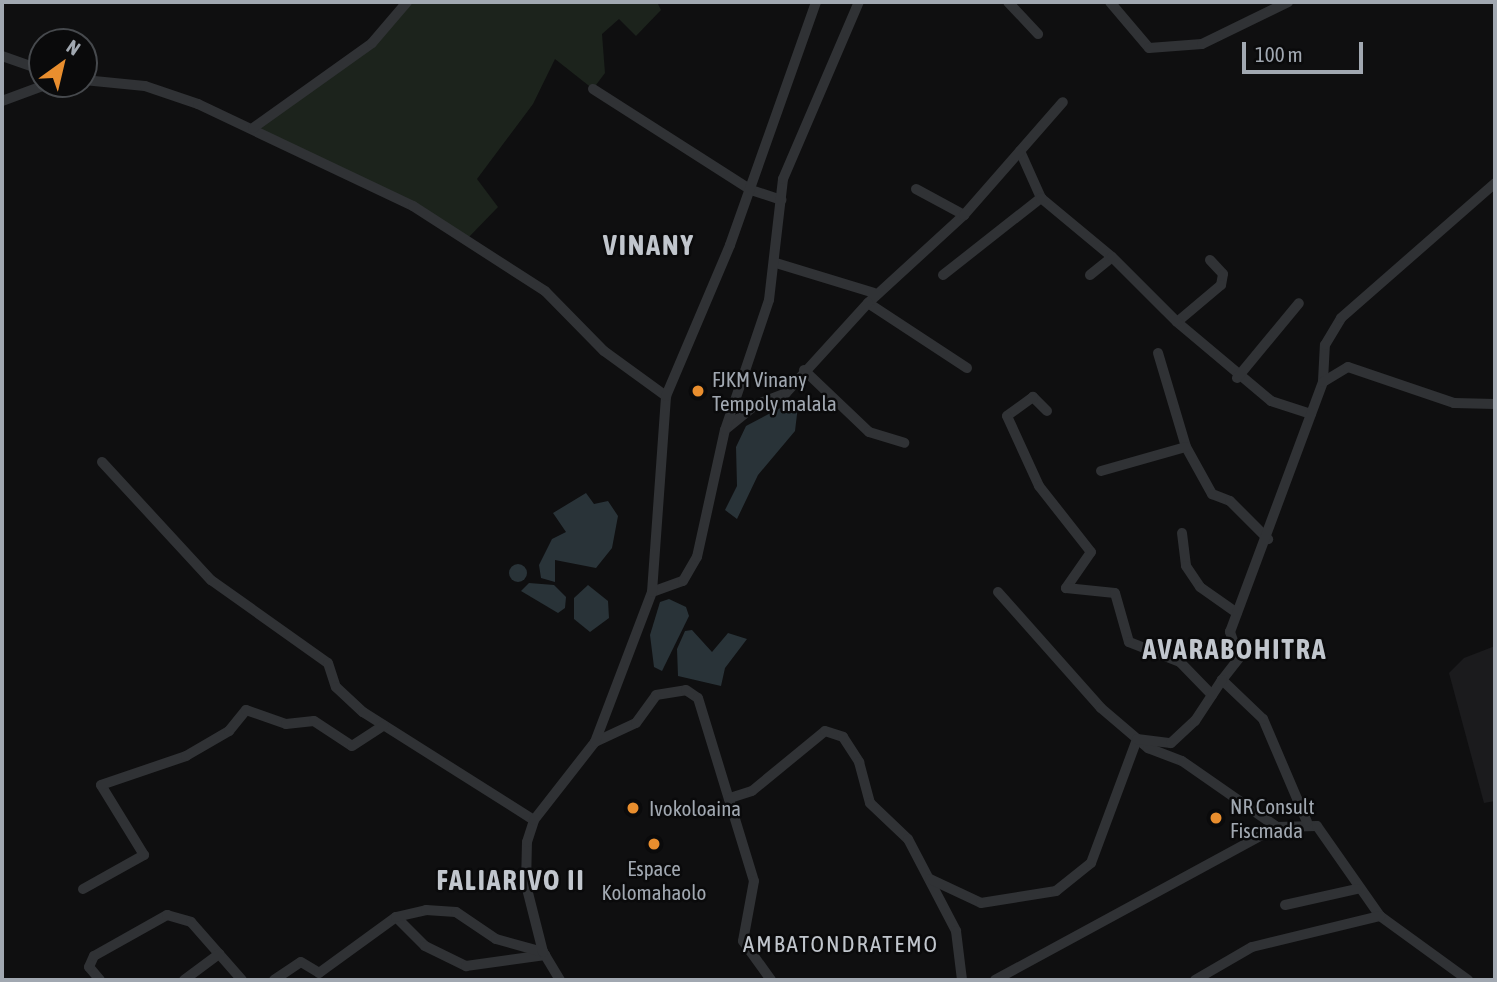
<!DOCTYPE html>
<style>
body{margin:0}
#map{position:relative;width:1497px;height:982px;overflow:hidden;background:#0f0f10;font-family:"Asap Condensed",sans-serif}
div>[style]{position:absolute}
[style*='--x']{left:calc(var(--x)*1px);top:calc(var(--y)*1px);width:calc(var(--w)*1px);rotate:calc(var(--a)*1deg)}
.built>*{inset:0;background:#1b1b1d}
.green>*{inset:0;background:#1c231c}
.water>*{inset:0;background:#293338}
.round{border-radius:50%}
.minor>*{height:10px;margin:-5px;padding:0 5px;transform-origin:5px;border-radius:5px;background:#303235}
.dots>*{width:19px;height:19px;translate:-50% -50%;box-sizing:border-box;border:4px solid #0a0a0b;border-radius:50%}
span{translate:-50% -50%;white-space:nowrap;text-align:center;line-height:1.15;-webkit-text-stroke:5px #0a0a0b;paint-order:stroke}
.poi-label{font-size:21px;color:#a1a8b1}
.left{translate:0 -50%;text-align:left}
.neighbourhood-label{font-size:23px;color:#c1c6cd;letter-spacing:2px}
.district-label{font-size:28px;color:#c1c6cd;font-weight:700;letter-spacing:2px}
.frame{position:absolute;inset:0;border:4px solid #a1a8b1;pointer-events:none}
.north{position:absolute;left:28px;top:28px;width:70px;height:70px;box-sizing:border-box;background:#0a0a0b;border:2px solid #46494d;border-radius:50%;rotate:34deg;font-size:19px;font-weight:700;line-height:28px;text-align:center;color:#a1a8b1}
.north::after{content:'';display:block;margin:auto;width:24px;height:32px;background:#e98e2e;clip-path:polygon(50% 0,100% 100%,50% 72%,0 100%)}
.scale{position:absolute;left:1242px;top:42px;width:121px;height:32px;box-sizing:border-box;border:4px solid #a1a8b1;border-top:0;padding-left:9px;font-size:21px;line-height:24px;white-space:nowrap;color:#a1a8b1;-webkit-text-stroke:5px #0a0a0b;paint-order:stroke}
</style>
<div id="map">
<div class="built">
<div style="clip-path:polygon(1495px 646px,1495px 801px,1484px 803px,1449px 673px,1464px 658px)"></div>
</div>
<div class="green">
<div style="clip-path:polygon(407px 2px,657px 2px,661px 10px,636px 36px,619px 19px,602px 34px,605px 73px,593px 89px,555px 59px,533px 104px,477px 179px,498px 207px,468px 238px,253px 128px,372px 43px)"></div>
</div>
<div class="water">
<div style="clip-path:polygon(788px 404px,798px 406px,795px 431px,758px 475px,737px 519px,725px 510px,737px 486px,736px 447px,746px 426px)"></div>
<div style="clip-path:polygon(586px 493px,594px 504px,608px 501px,618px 516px,612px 548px,596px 568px,555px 560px,555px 582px,541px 578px,539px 565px,552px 539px,566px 532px,553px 513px)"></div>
<div class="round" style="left:509px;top:564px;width:18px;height:18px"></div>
<div style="clip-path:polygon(529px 583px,554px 585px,566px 597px,565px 608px,558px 613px,521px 591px)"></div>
<div style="clip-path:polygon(588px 585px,608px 601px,609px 618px,590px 632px,574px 619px,574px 598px)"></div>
<div style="clip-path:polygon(669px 599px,686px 607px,689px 616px,662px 671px,654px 667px,650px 635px,660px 602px)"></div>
<div style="clip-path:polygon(692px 630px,712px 652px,728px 633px,747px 639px,725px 668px,721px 686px,678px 676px,677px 649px,685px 631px)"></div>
</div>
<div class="minor">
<div style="--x:1008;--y:2;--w:44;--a:46.8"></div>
<div style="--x:1110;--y:2;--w:60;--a:49.7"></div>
<div style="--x:1149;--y:48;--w:53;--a:-4.3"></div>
<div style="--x:1202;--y:44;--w:96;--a:-26"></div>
<div style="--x:2;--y:56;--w:42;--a:19.3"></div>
<div style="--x:84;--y:80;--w:61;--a:5.6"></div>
<div style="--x:145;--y:86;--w:56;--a:18.8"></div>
<div style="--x:198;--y:104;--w:238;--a:25.4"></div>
<div style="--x:413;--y:206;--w:157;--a:32.8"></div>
<div style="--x:545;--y:291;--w:84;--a:45.5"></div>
<div style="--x:604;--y:351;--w:77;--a:36"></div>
<div style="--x:593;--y:89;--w:188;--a:32.6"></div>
<div style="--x:751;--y:190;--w:32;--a:18"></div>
<div style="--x:2;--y:101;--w:49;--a:-20.3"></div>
<div style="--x:253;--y:128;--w:146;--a:-35.5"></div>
<div style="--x:372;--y:43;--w:54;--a:-49.5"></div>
<div style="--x:1020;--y:151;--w:51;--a:65.9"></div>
<div style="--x:916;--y:189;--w:55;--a:28.4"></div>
<div style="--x:1210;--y:260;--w:19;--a:47"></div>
<div style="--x:1223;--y:274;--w:11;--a:100"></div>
<div style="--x:1221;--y:285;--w:57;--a:139.9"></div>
<div style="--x:1177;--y:322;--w:123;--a:40"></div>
<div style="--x:1271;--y:401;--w:42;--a:18"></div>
<div style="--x:776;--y:263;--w:102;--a:17"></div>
<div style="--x:943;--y:275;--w:125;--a:-38.2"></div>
<div style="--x:1041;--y:198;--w:92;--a:39.7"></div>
<div style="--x:1090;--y:275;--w:28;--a:-39"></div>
<div style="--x:1112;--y:257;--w:92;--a:45"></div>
<div style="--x:1158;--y:353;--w:98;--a:73.4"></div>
<div style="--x:1186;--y:447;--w:54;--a:61"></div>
<div style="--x:1212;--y:494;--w:19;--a:21"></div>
<div style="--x:1230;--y:501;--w:54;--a:45"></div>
<div style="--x:967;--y:368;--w:118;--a:-146.7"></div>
<div style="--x:868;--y:303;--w:130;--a:-42.5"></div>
<div style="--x:964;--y:215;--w:150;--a:-48.8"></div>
<div style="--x:804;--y:370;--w:90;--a:43.6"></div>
<div style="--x:869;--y:432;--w:37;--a:17"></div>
<div style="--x:1237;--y:378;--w:97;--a:-50.4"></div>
<div style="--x:1323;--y:381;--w:36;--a:-87"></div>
<div style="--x:1325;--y:345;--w:31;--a:-59"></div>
<div style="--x:1341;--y:318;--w:205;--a:-41.2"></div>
<div style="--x:1047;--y:411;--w:20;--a:-135"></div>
<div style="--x:1033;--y:397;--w:32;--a:144"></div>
<div style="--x:1007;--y:416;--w:77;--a:65.4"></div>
<div style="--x:1039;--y:486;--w:84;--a:51.8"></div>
<div style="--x:1091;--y:552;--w:44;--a:124.8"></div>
<div style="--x:1066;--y:588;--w:49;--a:5.8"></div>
<div style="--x:1115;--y:593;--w:51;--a:74.1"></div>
<div style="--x:1129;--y:642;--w:55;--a:21.4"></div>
<div style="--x:1180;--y:662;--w:46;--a:45.9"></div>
<div style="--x:727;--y:428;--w:36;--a:-39"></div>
<div style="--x:755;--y:405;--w:33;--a:-21"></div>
<div style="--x:786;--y:393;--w:122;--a:-47.7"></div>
<div style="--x:102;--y:462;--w:161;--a:47.3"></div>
<div style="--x:211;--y:580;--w:143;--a:35.4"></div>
<div style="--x:328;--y:663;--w:25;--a:72"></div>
<div style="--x:336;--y:687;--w:37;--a:43"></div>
<div style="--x:363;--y:712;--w:202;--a:32.3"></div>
<div style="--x:1101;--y:471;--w:88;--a:-15.8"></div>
<div style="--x:1182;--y:533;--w:33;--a:83"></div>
<div style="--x:1186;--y:566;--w:25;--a:56"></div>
<div style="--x:1200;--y:587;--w:45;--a:35.1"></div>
<div style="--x:652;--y:592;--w:33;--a:-20"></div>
<div style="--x:683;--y:581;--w:28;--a:-60"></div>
<div style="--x:697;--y:557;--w:130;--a:-77.6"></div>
<div style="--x:725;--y:430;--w:137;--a:-71.3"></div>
<div style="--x:769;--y:300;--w:122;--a:-83.4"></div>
<div style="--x:783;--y:179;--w:193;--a:-66.8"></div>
<div style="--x:998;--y:592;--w:155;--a:48.4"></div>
<div style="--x:1101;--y:708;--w:62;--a:40.4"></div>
<div style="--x:1148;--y:748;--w:36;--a:21"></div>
<div style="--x:1182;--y:761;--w:116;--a:34.8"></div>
<div style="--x:1277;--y:827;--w:40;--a:-1.4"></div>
<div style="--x:1317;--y:826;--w:110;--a:55"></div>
<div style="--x:1380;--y:916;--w:109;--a:36"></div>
<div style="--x:595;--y:742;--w:45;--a:-24.9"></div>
<div style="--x:636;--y:723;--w:34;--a:-54"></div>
<div style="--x:656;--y:695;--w:30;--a:-9"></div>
<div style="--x:686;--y:690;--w:14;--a:34"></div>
<div style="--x:698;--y:698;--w:191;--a:73"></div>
<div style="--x:754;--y:881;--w:61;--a:100.4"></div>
<div style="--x:743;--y:941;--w:48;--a:54.3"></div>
<div style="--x:730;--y:798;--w:23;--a:-18"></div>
<div style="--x:752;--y:791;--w:94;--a:-39.4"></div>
<div style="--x:825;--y:731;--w:19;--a:18"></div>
<div style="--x:843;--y:737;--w:30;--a:57"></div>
<div style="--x:859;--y:762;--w:42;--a:75"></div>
<div style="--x:870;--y:803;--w:52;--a:43.5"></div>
<div style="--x:908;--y:839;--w:104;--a:62.4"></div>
<div style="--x:956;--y:931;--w:49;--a:83"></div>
<div style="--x:1307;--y:822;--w:112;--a:-113.1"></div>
<div style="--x:1263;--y:719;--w:57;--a:-136.4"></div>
<div style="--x:1222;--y:680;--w:28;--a:-52"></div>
<div style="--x:1239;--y:658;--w:28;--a:-109"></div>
<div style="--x:1230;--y:632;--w:267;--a:-69.6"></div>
<div style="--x:1323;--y:382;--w:29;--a:-31"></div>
<div style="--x:1348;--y:367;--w:112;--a:18.8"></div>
<div style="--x:1454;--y:403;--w:41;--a:1.4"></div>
<div style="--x:930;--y:879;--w:56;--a:25.2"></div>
<div style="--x:981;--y:903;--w:76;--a:-9.1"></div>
<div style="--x:1056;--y:891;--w:45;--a:-38.7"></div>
<div style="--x:1091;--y:863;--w:132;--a:-69.6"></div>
<div style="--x:1137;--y:739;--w:34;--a:7"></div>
<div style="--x:1171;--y:743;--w:33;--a:-43"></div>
<div style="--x:1195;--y:721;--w:49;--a:-56.6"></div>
<div style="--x:83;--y:889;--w:70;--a:-29.1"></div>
<div style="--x:144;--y:855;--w:82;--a:-121.6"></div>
<div style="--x:101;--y:785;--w:90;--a:-18.8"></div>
<div style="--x:186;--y:756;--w:50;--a:-30.2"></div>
<div style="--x:229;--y:731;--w:27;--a:-51"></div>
<div style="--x:246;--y:710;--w:42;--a:19.3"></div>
<div style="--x:286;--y:724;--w:28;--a:-6"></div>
<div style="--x:314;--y:721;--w:45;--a:33.3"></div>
<div style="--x:352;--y:746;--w:38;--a:-33"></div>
<div style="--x:1285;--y:905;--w:74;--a:-12.5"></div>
<div style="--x:396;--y:917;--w:41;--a:45"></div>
<div style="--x:425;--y:946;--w:46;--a:26"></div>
<div style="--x:466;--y:966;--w:80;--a:-7.9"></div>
<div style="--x:100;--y:980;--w:17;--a:-130"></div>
<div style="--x:89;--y:967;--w:12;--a:-66"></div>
<div style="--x:94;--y:956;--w:84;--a:-29.3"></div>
<div style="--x:167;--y:915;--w:25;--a:16"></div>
<div style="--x:191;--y:922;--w:77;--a:48.7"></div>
<div style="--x:184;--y:980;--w:44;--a:-36.6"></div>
<div style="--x:274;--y:980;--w:32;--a:-34"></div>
<div style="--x:301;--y:962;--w:21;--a:31"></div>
<div style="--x:319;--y:973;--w:95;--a:-36"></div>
<div style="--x:396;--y:917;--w:31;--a:-13"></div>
<div style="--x:426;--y:910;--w:30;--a:4"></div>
<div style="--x:456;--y:912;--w:48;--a:34"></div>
<div style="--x:496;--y:939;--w:49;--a:15.5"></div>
<div style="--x:560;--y:980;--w:33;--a:-121"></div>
<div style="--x:543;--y:952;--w:69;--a:-104.2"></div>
<div style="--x:526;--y:885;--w:43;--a:-88.7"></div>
<div style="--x:527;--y:842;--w:23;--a:-72"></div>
<div style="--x:534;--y:820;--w:99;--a:-52"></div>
<div style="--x:595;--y:742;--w:160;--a:-69.2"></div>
<div style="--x:652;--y:592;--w:196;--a:-85.9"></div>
<div style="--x:666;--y:396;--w:164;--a:-67"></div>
<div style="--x:730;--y:245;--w:258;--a:-70.5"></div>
<div style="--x:995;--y:980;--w:321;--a:-28.5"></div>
<div style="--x:1195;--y:980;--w:66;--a:-30.1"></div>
<div style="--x:1252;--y:947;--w:132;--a:-13.6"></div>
</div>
<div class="dots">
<div style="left:698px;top:391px;background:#e98e2e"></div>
<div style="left:633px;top:808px;background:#e98e2e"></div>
<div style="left:1216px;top:818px;background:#e98e2e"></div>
<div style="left:654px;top:844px;background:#e98e2e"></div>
</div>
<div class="poi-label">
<span class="left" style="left:712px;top:391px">FJKM Vinany<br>Tempoly malala</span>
<span class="left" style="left:1230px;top:818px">NR Consult<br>Fiscmada</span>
<span class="left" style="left:649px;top:808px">Ivokoloaina</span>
<span style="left:654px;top:880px">Espace<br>Kolomahaolo</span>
</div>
<div class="neighbourhood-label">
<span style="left:841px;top:944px">AMBATONDRATEMO</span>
</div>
<div class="district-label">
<span style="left:649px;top:245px">VINANY</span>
<span style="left:1235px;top:649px">AVARABOHITRA</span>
<span style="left:511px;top:880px">FALIARIVO II</span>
</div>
<div class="frame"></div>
<div class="north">N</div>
<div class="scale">100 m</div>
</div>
